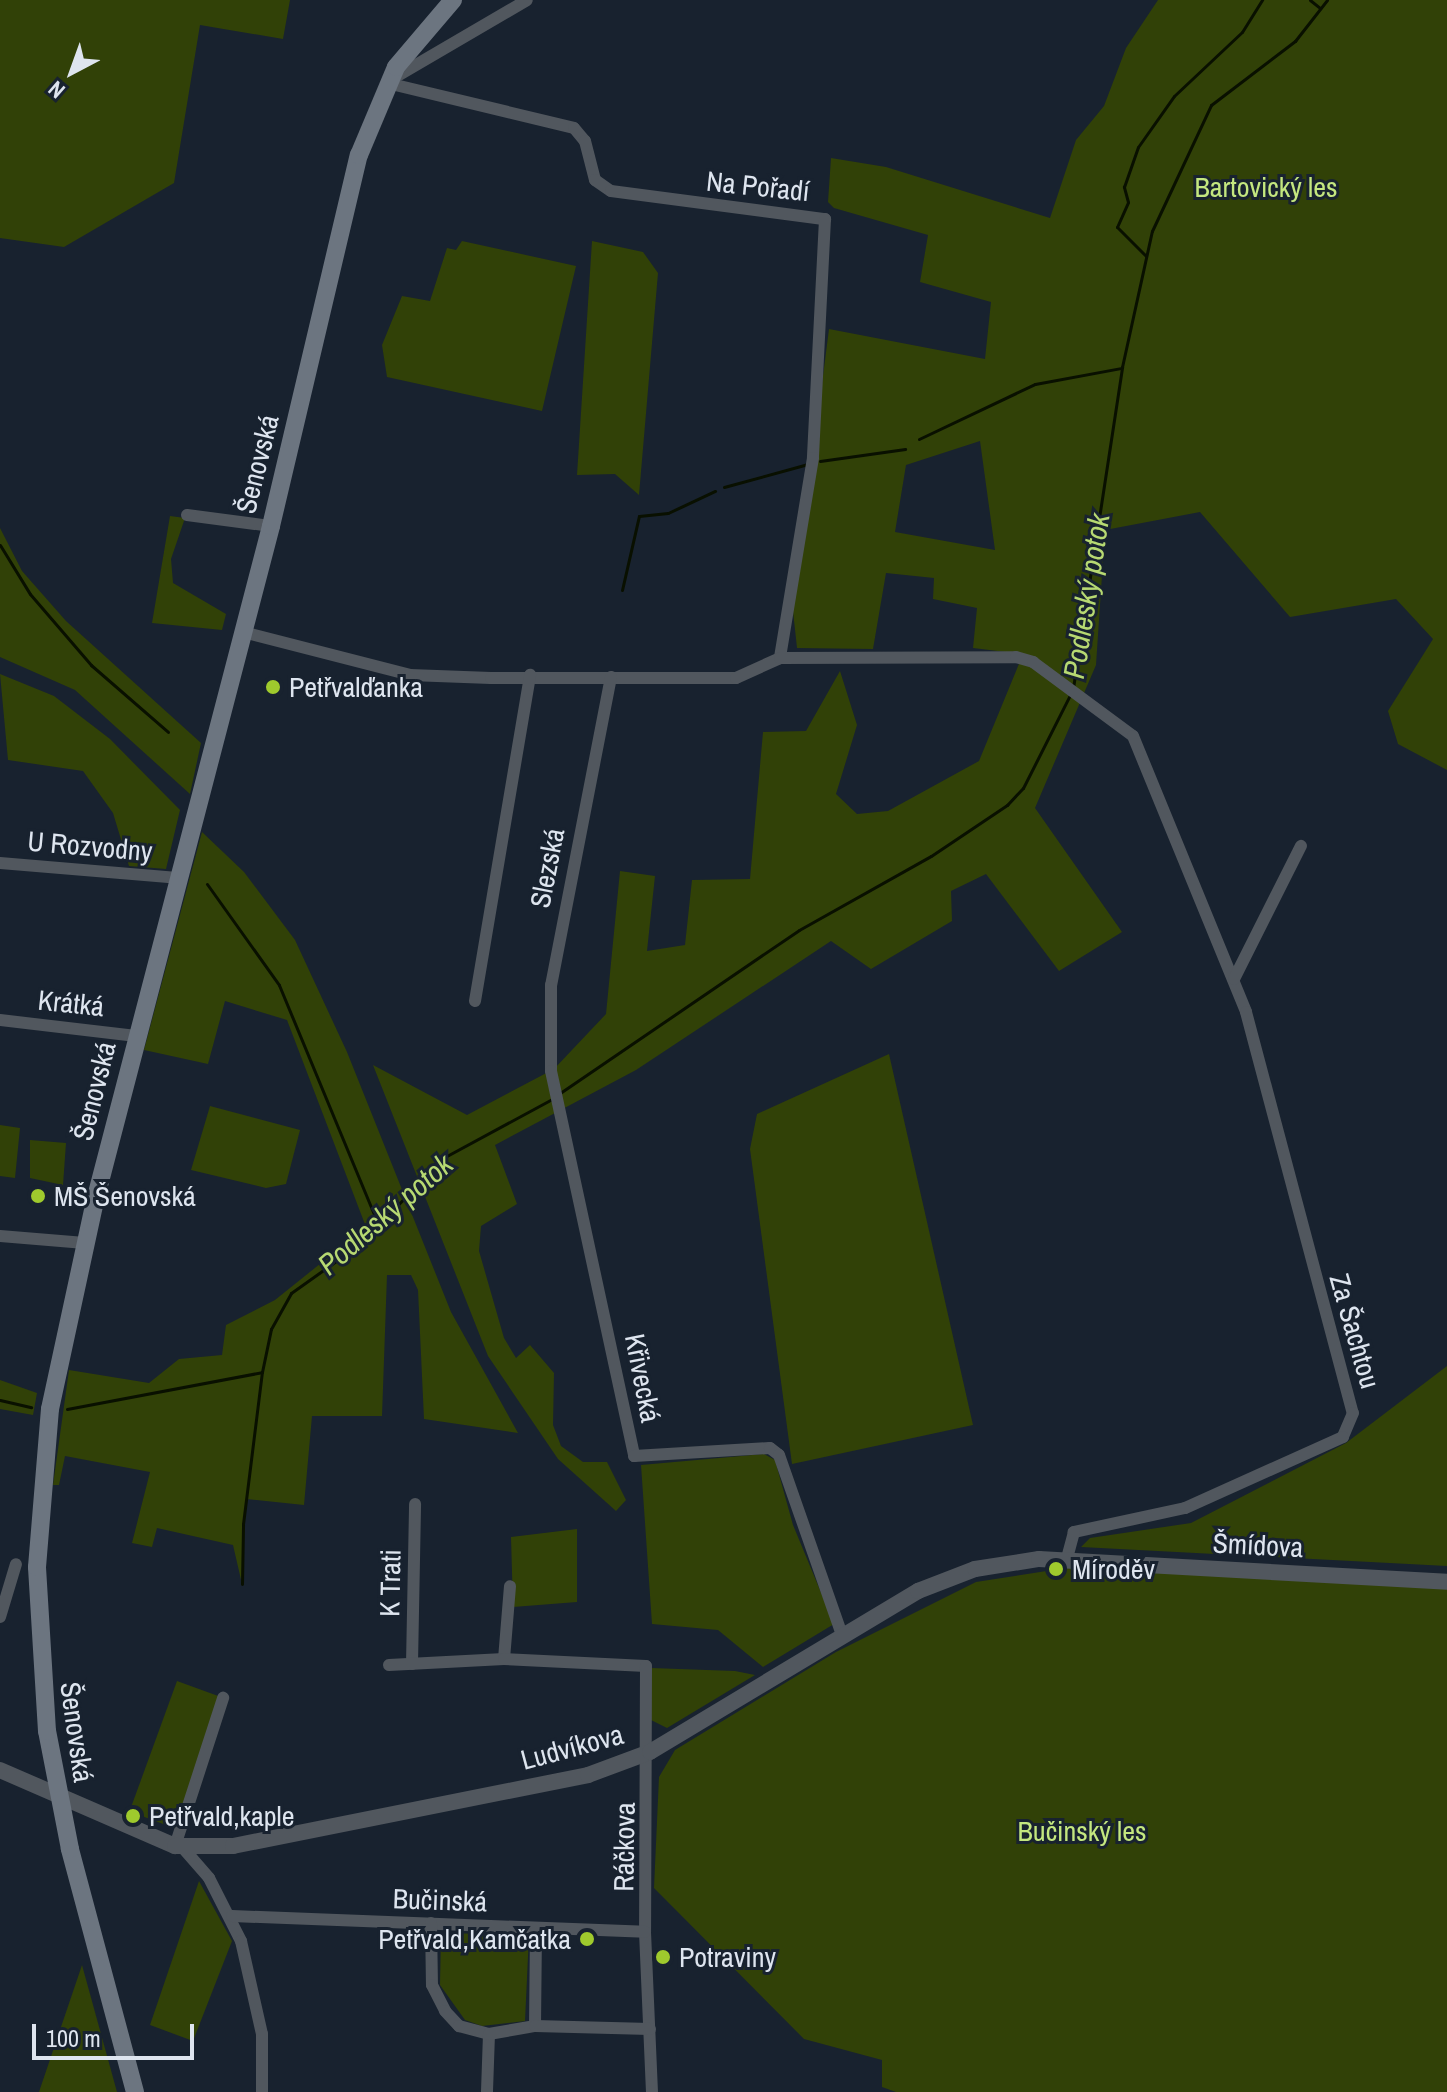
<!DOCTYPE html>
<meta charset="utf-8">
<style>
body{margin:0}
#map{position:relative;width:1447px;height:2092px;overflow:hidden;background:#18222f;font-family:"Archivo Narrow",sans-serif}
div>[style]{position:absolute}
[style*='--x']{left:calc(var(--x)*1px);top:calc(var(--y)*1px);width:calc(var(--w)*1px);rotate:calc(var(--a)*1deg)}
.green>*{inset:0;background:#314107;transform-origin:0 0}
.stream>*{height:3px;margin:-1.5px;padding:0 1.5px;transform-origin:1.5px;border-radius:1.5px;background:#091000}
.minor>*{height:12px;margin:-6px;padding:0 6px;transform-origin:6px;border-radius:6px;background:#51575e}
.tertiary>*{height:16px;margin:-8px;padding:0 8px;transform-origin:8px;border-radius:8px;background:#51575e}
.secondary>*{height:18px;margin:-9px;padding:0 9px;transform-origin:9px;border-radius:9px;background:#6c7580}
.dots>*{width:22px;height:22px;translate:-50% -50%;box-sizing:border-box;border:4px solid #18222f;border-radius:50%}
span{translate:-50% -50%;white-space:nowrap;text-align:center;line-height:1.15;-webkit-text-stroke:6px #18222f;paint-order:stroke}
.street-label{font-size:28px;color:#dee5ef}
.park-label{font-size:28px;color:#c4e77f}
.poi-label{font-size:28px;color:#dee5ef}
.left{translate:0 -50%;text-align:left}
.right{translate:-100% -50%;text-align:right}
.water-label{font-size:30px;color:#b7d972;font-style:italic}
.north{position:absolute;left:32px;top:32px;width:80px;height:80px;-webkit-text-stroke:6px #18222f;paint-order:stroke;rotate:221deg;font-size:22px;font-weight:700;line-height:32px;text-align:center;color:#dee5ef}
.north::after{content:'';display:block;margin:auto;width:28px;height:36px;background:#dee5ef;clip-path:polygon(50% 0,100% 100%,50% 72%,0 100%)}
.scale{position:absolute;left:32px;top:2024px;width:162px;height:36px;box-sizing:border-box;border:4px solid #dee5ef;border-top:0;padding-left:10px;font-size:24px;line-height:28px;white-space:nowrap;color:#dee5ef;-webkit-text-stroke:6px #18222f;paint-order:stroke}
</style>
<div id="map">
<div class="green">
<div style="clip-path:polygon(0 0,290px 0,283px 39px,200px 25px,174px 183px,64px 247px,0 238px)"></div>
<div style="clip-path:polygon(evenodd,1158px 0,1447px 0,1447px 770px,1398px 744px,1388px 711px,1433px 639px,1396px 599px,1290px 617px,1200px 512px,1105px 530px,1096px 665px,1035px 808px,1122px 932px,1059px 971px,986px 874px,951px 891px,952px 921px,871px 969px,831px 941px,636px 1070px,495px 1145px,517px 1204px,481px 1226px,479px 1251px,504px 1338px,516px 1358px,530px 1345px,554px 1373px,553px 1425px,561px 1446px,583px 1462px,607px 1462px,626px 1500px,616px 1511px,558px 1459px,488px 1356px,373px 1065px,467px 1115px,554px 1069px,606px 1014px,620px 871px,655px 876px,647px 951px,685px 945px,692px 880px,750px 879px,763px 732px,806px 731px,840px 671px,857px 725px,836px 794px,857px 814px,888px 811px,979px 761px,1023px 654px,973px 648px,977px 608px,933px 599px,934px 578px,886px 573px,873px 649px,797px 648px,793px 611px,829px 329px,985px 359px,991px 302px,920px 282px,928px 235px,834px 208px,828px 202px,831px 158px,886px 167px,1050px 218px,1076px 140px,1104px 106px,1126px 48px,1158px 0,980px 441px,995px 550px,895px 532px,906px 465px,980px 441px)"></div>
<div style="clip-path:polygon(462px 241px,576px 266px,542px 411px,387px 377px,382px 345px,402px 296px,430px 301px,447px 248px,456px 250px)"></div>
<div style="clip-path:polygon(592px 241px,643px 252px,658px 273px,639px 495px,615px 474px,577px 475px)"></div>
<div style="clip-path:polygon(170px 516px,185px 518px,171px 559px,173px 583px,226px 614px,222px 630px,152px 623px)"></div>
<div style="clip-path:polygon(0 528px,22px 571px,66px 621px,201px 743px,190px 794px,75px 690px,0 657px)"></div>
<div style="clip-path:polygon(0 674px,54px 696px,110px 739px,180px 810px,166px 869px,129px 866px,113px 813px,83px 771px,8px 760px)"></div>
<div style="clip-path:polygon(202px 832px,244px 872px,295px 940px,347px 1052px,451px 1312px,518px 1433px,424px 1419px,418px 1290px,411px 1275px,387px 1275px,382px 1416px,312px 1416px,304px 1505px,246px 1499px,242px 1584px,233px 1545px,157px 1528px,152px 1547px,132px 1543px,150px 1472px,65px 1456px,59px 1485px,53px 1485px,69px 1370px,149px 1383px,179px 1359px,222px 1355px,226px 1325px,275px 1300px,366px 1227px,287px 1020px,225px 1001px,208px 1064px,144px 1050px)"></div>
<div style="clip-path:polygon(889px 1054px,973px 1425px,792px 1464px,750px 1149px,757px 1114px)"></div>
<div style="clip-path:polygon(210px 1106px,300px 1130px,286px 1184px,266px 1188px,191px 1170px)"></div>
<div style="clip-path:polygon(0 1125px,20px 1128px,15px 1178px,0 1176px)"></div>
<div style="clip-path:polygon(30px 1140px,66px 1143px,63px 1185px,30px 1178px)"></div>
<div style="clip-path:polygon(1447px 1366px,1447px 1566px,1081px 1547px,1090px 1538px,1191px 1523px,1346px 1443px)"></div>
<div style="clip-path:polygon(0 1380px,37px 1393px,33px 1415px,0 1409px)"></div>
<div style="clip-path:polygon(764px 1454px,775px 1460px,793px 1525px,834px 1624px,763px 1667px,718px 1630px,652px 1624px,641px 1465px)"></div>
<div style="clip-path:polygon(577px 1529px,577px 1602px,513px 1607px,511px 1537px)"></div>
<div style="clip-path:polygon(1066px 1568px,1447px 1587px,1447px 2092px,896px 2092px,882px 2087px,882px 2060px,804px 2039px,654px 1888px,659px 1777px,675px 1750px,836px 1652px,976px 1582px)"></div>
<div style="clip-path:polygon(651px 1668px,735px 1671px,755px 1675px,667px 1728px,651px 1720px)"></div>
<div style="left:177px;top:1681px;width:49px;height:139px;rotate:20deg"></div>
<div style="clip-path:polygon(199px 1881px,232px 1941px,193px 2041px,150px 2025px)"></div>
<div style="clip-path:polygon(441px 1933px,529px 1935px,525px 2021px,482px 2026px,465px 2020px,440px 1985px)"></div>
<div style="clip-path:polygon(82px 1965px,117px 2092px,39px 2092px,40px 2089px)"></div>
</div>
<div class="stream">
<div style="--x:1310;--y:0;--w:13;--a:39"></div>
<div style="--x:1146;--y:256;--w:41;--a:-135"></div>
<div style="--x:1117;--y:227;--w:27;--a:-66"></div>
<div style="--x:1128;--y:202;--w:16;--a:-105"></div>
<div style="--x:1124;--y:187;--w:42;--a:-70.7"></div>
<div style="--x:1138;--y:147;--w:62;--a:-54.8"></div>
<div style="--x:1174;--y:96;--w:93;--a:-43.3"></div>
<div style="--x:1242;--y:32;--w:38;--a:-58"></div>
<div style="--x:919;--y:439;--w:128;--a:-25.4"></div>
<div style="--x:1035;--y:384;--w:87;--a:-10.5"></div>
<div style="--x:820;--y:461;--w:86;--a:-8"></div>
<div style="--x:724;--y:487;--w:87;--a:-15.3"></div>
<div style="--x:0;--y:545;--w:57;--a:58.5"></div>
<div style="--x:30;--y:594;--w:94;--a:49.3"></div>
<div style="--x:91;--y:665;--w:102;--a:41"></div>
<div style="--x:622;--y:590;--w:76;--a:-77.1"></div>
<div style="--x:639;--y:516;--w:29;--a:-6"></div>
<div style="--x:668;--y:513;--w:52;--a:-25.1"></div>
<div style="--x:1073;--y:688;--w:325;--a:-81.3"></div>
<div style="--x:1122;--y:367;--w:139;--a:-77.6"></div>
<div style="--x:1152;--y:231;--w:139;--a:-64.9"></div>
<div style="--x:1211;--y:105;--w:106;--a:-37.3"></div>
<div style="--x:1295;--y:41;--w:52;--a:-52"></div>
<div style="--x:207;--y:884;--w:124;--a:54.5"></div>
<div style="--x:279;--y:985;--w:259;--a:67.5"></div>
<div style="--x:560;--y:1093;--w:289;--a:-34.3"></div>
<div style="--x:799;--y:930;--w:151;--a:-29.3"></div>
<div style="--x:931;--y:856;--w:92;--a:-33.9"></div>
<div style="--x:1007;--y:805;--w:23;--a:-47"></div>
<div style="--x:1023;--y:788;--w:104;--a:-63.2"></div>
<div style="--x:0;--y:1400;--w:32;--a:13"></div>
<div style="--x:67;--y:1409;--w:198;--a:-10.7"></div>
<div style="--x:262;--y:1372;--w:44;--a:-78.2"></div>
<div style="--x:271;--y:1329;--w:41;--a:-60.9"></div>
<div style="--x:291;--y:1293;--w:85;--a:-35.4"></div>
<div style="--x:360;--y:1244;--w:120;--a:-46"></div>
<div style="--x:443;--y:1158;--w:124;--a:-28.4"></div>
<div style="--x:242;--y:1584;--w:60;--a:-89"></div>
<div style="--x:243;--y:1524;--w:153;--a:-82.9"></div>
</div>
<div class="minor">
<div style="--x:392;--y:79;--w:156;--a:-30.3"></div>
<div style="--x:387;--y:83;--w:192;--a:13.5"></div>
<div style="--x:574;--y:128;--w:17;--a:50"></div>
<div style="--x:585;--y:141;--w:40;--a:75.6"></div>
<div style="--x:595;--y:180;--w:19;--a:35"></div>
<div style="--x:611;--y:191;--w:216;--a:7.5"></div>
<div style="--x:825;--y:219;--w:239;--a:92.9"></div>
<div style="--x:813;--y:458;--w:203;--a:99.4"></div>
<div style="--x:187;--y:515;--w:85;--a:7.5"></div>
<div style="--x:243;--y:632;--w:172;--a:14.4"></div>
<div style="--x:410;--y:675;--w:81;--a:2.1"></div>
<div style="--x:491;--y:678;--w:245;--a:0"></div>
<div style="--x:736;--y:678;--w:48;--a:-24.4"></div>
<div style="--x:780;--y:658;--w:236;--a:-0.2"></div>
<div style="--x:1016;--y:657;--w:18;--a:16"></div>
<div style="--x:1033;--y:662;--w:124;--a:36.5"></div>
<div style="--x:1133;--y:736;--w:298;--a:67.7"></div>
<div style="--x:1246;--y:1012;--w:415;--a:75.1"></div>
<div style="--x:1353;--y:1413;--w:26;--a:113"></div>
<div style="--x:1343;--y:1437;--w:173;--a:155.8"></div>
<div style="--x:1185;--y:1508;--w:114;--a:167.8"></div>
<div style="--x:1074;--y:1532;--w:30;--a:105"></div>
<div style="--x:611;--y:677;--w:314;--a:101"></div>
<div style="--x:551;--y:985;--w:86;--a:90"></div>
<div style="--x:551;--y:1071;--w:394;--a:77.8"></div>
<div style="--x:634;--y:1456;--w:136;--a:-3.4"></div>
<div style="--x:770;--y:1448;--w:11;--a:38"></div>
<div style="--x:779;--y:1455;--w:191;--a:70.7"></div>
<div style="--x:0;--y:863;--w:178;--a:4.8"></div>
<div style="--x:1234;--y:979;--w:149;--a:-63.3"></div>
<div style="--x:475;--y:1001;--w:331;--a:-80.4"></div>
<div style="--x:0;--y:1020;--w:137;--a:6.7"></div>
<div style="--x:0;--y:1236;--w:85;--a:4.7"></div>
<div style="--x:0;--y:1617;--w:55;--a:-73.2"></div>
<div style="--x:504;--y:1659;--w:73;--a:-85.3"></div>
<div style="--x:412;--y:1664;--w:160;--a:-88.9"></div>
<div style="--x:389;--y:1665;--w:115;--a:-3"></div>
<div style="--x:504;--y:1659;--w:142;--a:2.8"></div>
<div style="--x:646;--y:1666;--w:266;--a:90.2"></div>
<div style="--x:645;--y:1932;--w:160;--a:87.5"></div>
<div style="--x:175;--y:1846;--w:156;--a:-72"></div>
<div style="--x:183;--y:1848;--w:40;--a:49"></div>
<div style="--x:209;--y:1878;--w:71;--a:63.1"></div>
<div style="--x:241;--y:1941;--w:95;--a:77.3"></div>
<div style="--x:262;--y:2034;--w:58;--a:90"></div>
<div style="--x:232;--y:1916;--w:413;--a:2.2"></div>
<div style="--x:431;--y:1923;--w:62;--a:89.1"></div>
<div style="--x:432;--y:1985;--w:29;--a:63"></div>
<div style="--x:445;--y:2011;--w:21;--a:47"></div>
<div style="--x:459;--y:2026;--w:31;--a:15"></div>
<div style="--x:489;--y:2034;--w:58;--a:92"></div>
<div style="--x:535;--y:2026;--w:98;--a:-89.4"></div>
<div style="--x:489;--y:2034;--w:47;--a:-9.9"></div>
<div style="--x:535;--y:2026;--w:115;--a:1.5"></div>
</div>
<div class="tertiary">
<div style="--x:0;--y:1770;--w:191;--a:23.5"></div>
<div style="--x:175;--y:1846;--w:58;--a:0"></div>
<div style="--x:233;--y:1846;--w:362;--a:-11.3"></div>
<div style="--x:588;--y:1775;--w:66;--a:-20.4"></div>
<div style="--x:650;--y:1752;--w:313;--a:-31"></div>
<div style="--x:918;--y:1591;--w:61;--a:-21.1"></div>
<div style="--x:975;--y:1569;--w:65;--a:-8.9"></div>
<div style="--x:1039;--y:1559;--w:409;--a:3.2"></div>
</div>
<div class="secondary">
<div style="--x:135;--y:2092;--w:252;--a:-105"></div>
<div style="--x:70;--y:1849;--w:120;--a:-101"></div>
<div style="--x:47;--y:1731;--w:164;--a:-93.5"></div>
<div style="--x:37;--y:1567;--w:159;--a:-85.3"></div>
<div style="--x:50;--y:1409;--w:217;--a:-77.8"></div>
<div style="--x:96;--y:1197;--w:693;--a:-75.38"></div>
<div style="--x:271;--y:526;--w:381;--a:-76.7"></div>
<div style="--x:359;--y:155;--w:95;--a:-67.2"></div>
<div style="--x:396;--y:67;--w:88;--a:-49.6"></div>
</div>
<div class="dots">
<div style="left:273px;top:687px;background:#9fca2d"></div>
<div style="left:38px;top:1196px;background:#9fca2d"></div>
<div style="left:1056px;top:1569px;background:#9fca2d"></div>
<div style="left:133px;top:1816px;background:#9fca2d"></div>
<div style="left:587px;top:1939px;background:#9fca2d"></div>
<div style="left:663px;top:1957px;background:#9fca2d"></div>
</div>
<div class="street-label">
<span style="left:758px;top:186px;rotate:6deg">Na Pořadí</span>
<span style="left:257px;top:464px;rotate:-76deg">Šenovská</span>
<span style="left:90px;top:846px;rotate:5deg">U Rozvodny</span>
<span style="left:547px;top:868px;rotate:-79deg">Slezská</span>
<span style="left:71px;top:1003px;rotate:6deg">Krátká</span>
<span style="left:94px;top:1091px;rotate:-76deg">Šenovská</span>
<span style="left:1355px;top:1331px;rotate:74deg">Za Šachtou</span>
<span style="left:643px;top:1378px;rotate:79deg">Křivecká</span>
<span style="left:1258px;top:1545px;rotate:3deg">Šmídova</span>
<span style="left:390px;top:1583px;rotate:-89deg">K Trati</span>
<span style="left:77px;top:1732px;rotate:82deg">Šenovská</span>
<span style="left:572px;top:1747px;rotate:-15deg">Ludvíkova</span>
<span style="left:624px;top:1847px;rotate:-89deg">Ráčkova</span>
<span style="left:440px;top:1900px;rotate:2deg">Bučinská</span>
</div>
<div class="park-label">
<span style="left:1266px;top:187px">Bartovický les</span>
<span style="left:1082px;top:1831px">Bučinský les</span>
</div>
<div class="poi-label">
<span class="left" style="left:289px;top:687px">Petřvalďanka</span>
<span class="left" style="left:54px;top:1196px">MŠ Šenovská</span>
<span class="left" style="left:1072px;top:1569px">Míroděv</span>
<span class="left" style="left:149px;top:1816px">Petřvald,kaple</span>
<span class="right" style="left:571px;top:1939px">Petřvald,Kamčatka</span>
<span class="left" style="left:679px;top:1957px">Potraviny</span>
</div>
<div class="water-label">
<span style="left:1086px;top:596px;rotate:-81deg">Podleský potok</span>
<span style="left:385px;top:1214px;rotate:-41deg">Podleský potok</span>
</div>
<div class="north">N</div>
<div class="scale">100 m</div>
</div>
